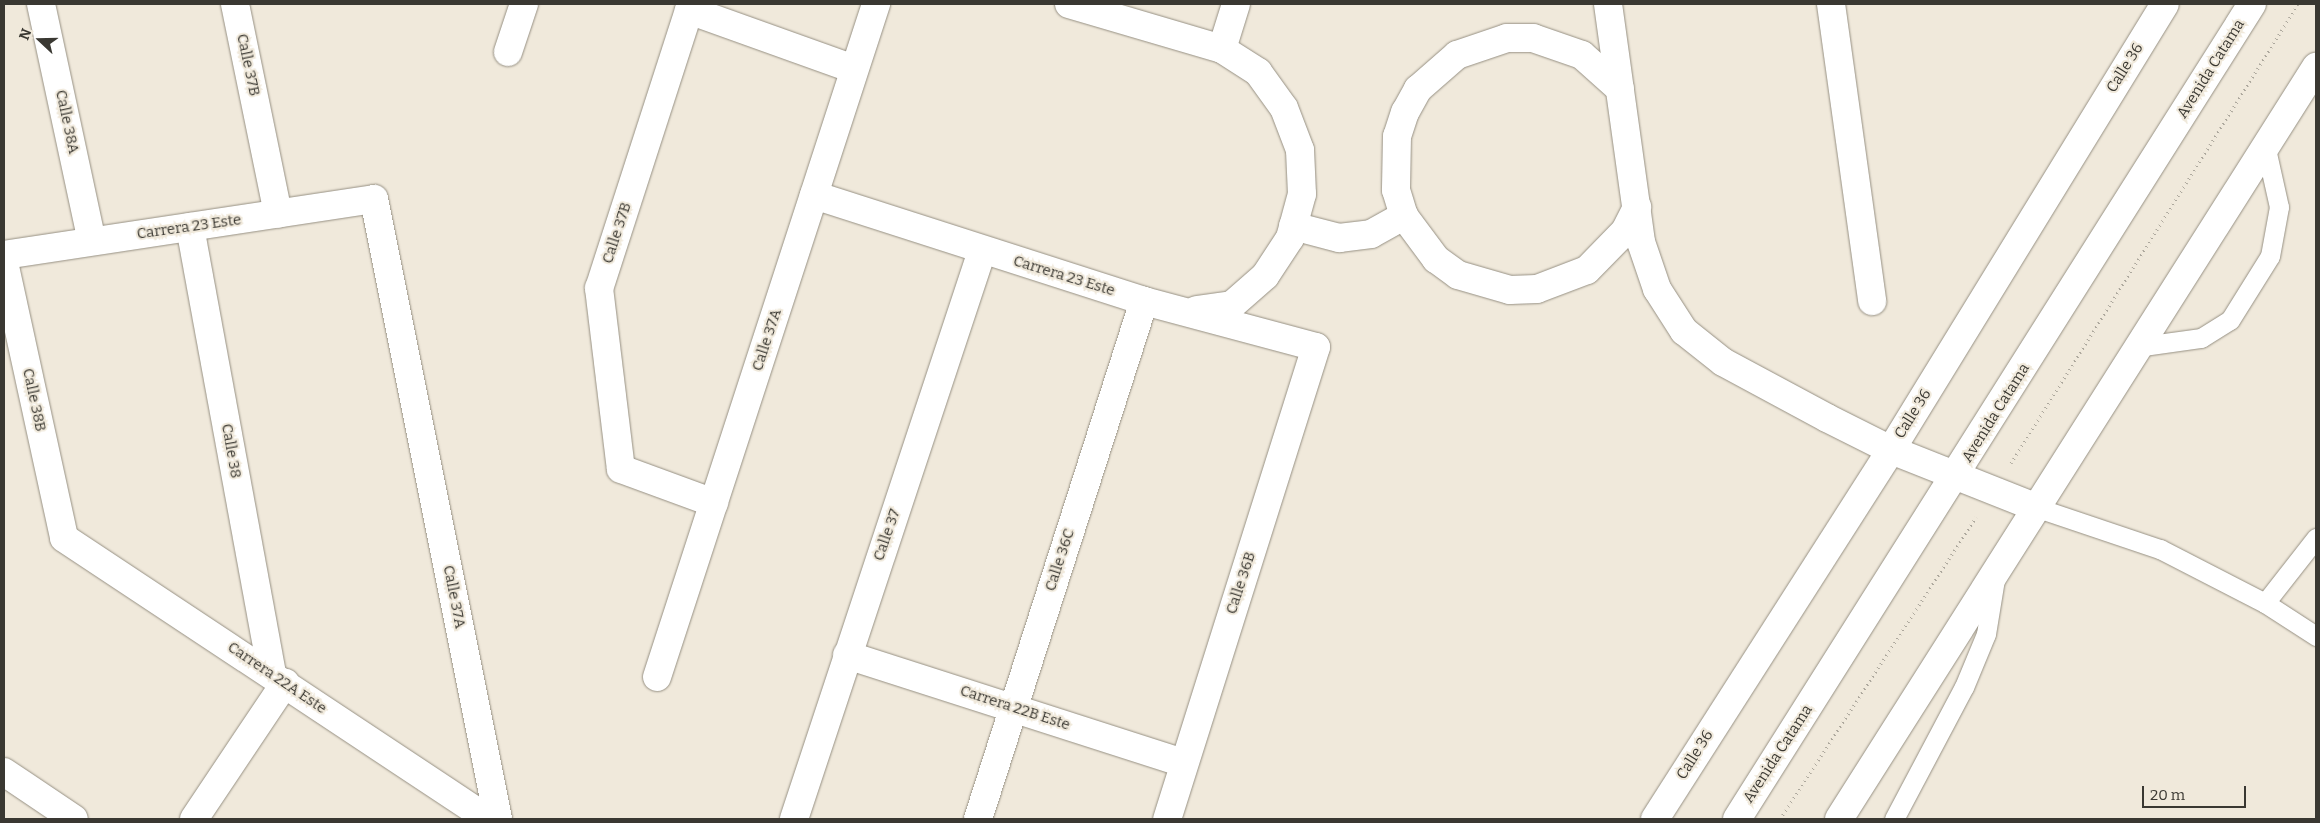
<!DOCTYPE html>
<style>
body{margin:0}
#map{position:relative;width:2320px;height:823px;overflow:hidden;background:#f0e9db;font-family:Bitter,serif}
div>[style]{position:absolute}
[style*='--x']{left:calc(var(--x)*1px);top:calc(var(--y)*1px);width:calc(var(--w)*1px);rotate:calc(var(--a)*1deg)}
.path>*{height:3px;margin-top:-1.5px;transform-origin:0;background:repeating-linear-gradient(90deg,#ada89d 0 1px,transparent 0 5px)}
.roads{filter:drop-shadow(0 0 1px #969083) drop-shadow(0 0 1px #969083)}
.service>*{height:19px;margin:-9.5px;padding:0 9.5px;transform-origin:9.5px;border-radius:9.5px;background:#fff}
.minor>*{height:28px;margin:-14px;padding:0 14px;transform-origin:14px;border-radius:14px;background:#fff}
.secondary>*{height:28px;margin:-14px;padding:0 14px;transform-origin:14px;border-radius:14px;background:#fff}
span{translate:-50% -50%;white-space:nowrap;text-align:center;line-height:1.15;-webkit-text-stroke:4px #f0e9db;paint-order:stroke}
.street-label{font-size:15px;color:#3a3832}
.frame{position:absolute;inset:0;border:5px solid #3a3832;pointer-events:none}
.north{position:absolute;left:15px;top:15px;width:50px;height:50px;-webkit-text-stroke:4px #f0e9db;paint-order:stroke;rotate:291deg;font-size:14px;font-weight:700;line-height:20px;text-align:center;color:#3a3832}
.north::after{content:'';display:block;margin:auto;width:18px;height:22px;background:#3a3832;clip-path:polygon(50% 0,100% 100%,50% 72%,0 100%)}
.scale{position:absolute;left:2142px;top:786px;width:104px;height:22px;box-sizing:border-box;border:2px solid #3a3832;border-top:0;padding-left:6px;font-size:15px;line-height:18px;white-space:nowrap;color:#3a3832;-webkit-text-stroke:4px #f0e9db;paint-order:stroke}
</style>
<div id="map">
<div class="path">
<div style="--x:2011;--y:463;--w:541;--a:-57.98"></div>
<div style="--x:1780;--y:819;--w:360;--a:-57"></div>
</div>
<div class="roads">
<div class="service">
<div style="--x:2143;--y:346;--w:59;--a:-7.9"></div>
<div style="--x:2201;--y:338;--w:34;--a:-32"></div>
<div style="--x:2230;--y:320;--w:75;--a:-58"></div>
<div style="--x:2270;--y:256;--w:50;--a:-79.6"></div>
<div style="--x:2279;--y:207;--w:59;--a:-102.6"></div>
<div style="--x:2035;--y:507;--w:132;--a:18.6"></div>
<div style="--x:2160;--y:549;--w:118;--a:27.2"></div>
<div style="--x:2265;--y:603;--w:61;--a:32.9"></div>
<div style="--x:2265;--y:603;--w:83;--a:-51.9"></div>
<div style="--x:1894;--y:819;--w:149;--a:-62.1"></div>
<div style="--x:1964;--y:687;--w:57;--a:-67.5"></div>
<div style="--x:1986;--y:634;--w:56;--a:-80.7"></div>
</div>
<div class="minor">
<div style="--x:41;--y:4;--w:242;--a:77.9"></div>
<div style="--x:235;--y:4;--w:214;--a:78.4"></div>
<div style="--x:691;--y:4;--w:299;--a:107.9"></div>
<div style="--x:599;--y:288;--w:182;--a:83.1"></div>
<div style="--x:621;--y:469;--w:99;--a:20.1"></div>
<div style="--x:1069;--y:4;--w:159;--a:16.4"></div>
<div style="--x:1222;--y:49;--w:43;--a:32.6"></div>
<div style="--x:1258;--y:72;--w:44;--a:54.2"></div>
<div style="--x:1284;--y:108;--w:45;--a:69.1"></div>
<div style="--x:1300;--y:150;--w:44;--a:87.4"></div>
<div style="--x:1302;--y:194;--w:46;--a:105.3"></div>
<div style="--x:1290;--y:238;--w:45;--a:123.3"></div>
<div style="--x:1265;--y:276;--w:44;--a:138.7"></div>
<div style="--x:1232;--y:305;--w:36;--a:172"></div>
<div style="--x:1608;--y:4;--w:240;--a:82.1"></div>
<div style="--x:1641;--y:242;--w:50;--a:71.2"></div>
<div style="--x:1657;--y:289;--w:50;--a:57.3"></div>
<div style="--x:1684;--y:331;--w:50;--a:38.5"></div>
<div style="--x:1723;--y:362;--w:118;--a:28.3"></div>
<div style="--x:1827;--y:418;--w:72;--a:26.6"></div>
<div style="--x:1891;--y:450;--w:155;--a:21.6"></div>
<div style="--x:1831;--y:4;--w:300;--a:82.1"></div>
<div style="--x:689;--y:10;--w:175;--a:19.7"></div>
<div style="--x:1222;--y:49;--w:47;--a:-72.7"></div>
<div style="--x:508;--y:52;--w:51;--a:-71.6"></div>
<div style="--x:1620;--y:89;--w:51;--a:-138.2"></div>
<div style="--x:1582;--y:55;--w:52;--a:-160.9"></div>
<div style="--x:1533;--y:38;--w:26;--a:180"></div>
<div style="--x:1507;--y:38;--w:53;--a:161.2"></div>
<div style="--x:1457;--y:55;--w:52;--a:138.9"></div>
<div style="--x:1418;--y:89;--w:26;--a:119"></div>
<div style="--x:1405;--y:112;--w:25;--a:108"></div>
<div style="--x:1397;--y:136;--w:54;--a:91.1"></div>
<div style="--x:1396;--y:190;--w:27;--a:73"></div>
<div style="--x:1404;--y:216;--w:54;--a:53.3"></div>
<div style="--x:1436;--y:259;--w:27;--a:36"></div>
<div style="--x:1458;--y:275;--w:54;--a:16.1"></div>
<div style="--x:1510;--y:290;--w:27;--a:-2"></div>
<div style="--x:1537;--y:289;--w:53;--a:-20.8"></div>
<div style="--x:1587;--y:270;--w:54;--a:-45.7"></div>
<div style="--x:1625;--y:231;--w:27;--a:-63"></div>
<div style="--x:814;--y:195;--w:347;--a:17.8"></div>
<div style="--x:1144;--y:301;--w:178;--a:15"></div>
<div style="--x:1316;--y:347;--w:495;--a:107.5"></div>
<div style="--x:1293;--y:226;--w:48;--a:14.6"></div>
<div style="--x:1339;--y:238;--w:32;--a:-7"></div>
<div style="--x:1371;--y:234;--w:38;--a:-29"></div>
<div style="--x:190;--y:227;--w:454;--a:79.6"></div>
<div style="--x:4;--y:255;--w:374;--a:-8.6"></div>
<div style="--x:374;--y:199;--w:632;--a:78.69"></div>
<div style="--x:4;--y:262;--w:282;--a:77.7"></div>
<div style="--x:64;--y:538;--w:509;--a:33.53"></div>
<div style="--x:847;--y:655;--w:354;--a:17.8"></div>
<div style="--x:657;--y:677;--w:708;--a:-71.97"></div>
<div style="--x:4;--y:772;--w:84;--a:33.9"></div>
<div style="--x:194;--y:819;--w:164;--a:-56.2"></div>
<div style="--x:794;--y:819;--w:598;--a:-71.69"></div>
<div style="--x:978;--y:819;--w:544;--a:-72.23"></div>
<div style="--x:1655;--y:819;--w:438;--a:-57.4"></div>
<div style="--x:1891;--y:450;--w:523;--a:-58.44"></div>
</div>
<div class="secondary">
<div style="--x:1737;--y:819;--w:964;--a:-57.71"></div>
<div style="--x:1839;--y:819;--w:891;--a:-57.61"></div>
</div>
</div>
<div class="street-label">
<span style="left:248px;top:65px;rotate:78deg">Calle 37B</span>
<span style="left:2125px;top:68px;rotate:-58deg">Calle 36</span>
<span style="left:2211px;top:69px;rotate:-58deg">Avenida Catama</span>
<span style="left:67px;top:122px;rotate:78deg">Calle 38A</span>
<span style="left:189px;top:227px;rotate:-8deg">Carrera 23 Este</span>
<span style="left:617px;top:233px;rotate:-72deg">Calle 37B</span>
<span style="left:1064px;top:276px;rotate:17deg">Carrera 23 Este</span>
<span style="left:767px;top:340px;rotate:-72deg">Calle 37A</span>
<span style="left:34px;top:400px;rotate:78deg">Calle 38B</span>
<span style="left:1996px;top:413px;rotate:-58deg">Avenida Catama</span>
<span style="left:1913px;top:414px;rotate:-58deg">Calle 36</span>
<span style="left:231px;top:451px;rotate:80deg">Calle 38</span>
<span style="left:887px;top:535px;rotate:-71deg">Calle 37</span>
<span style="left:1060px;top:560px;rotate:-72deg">Calle 36C</span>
<span style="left:1241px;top:583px;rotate:-72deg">Calle 36B</span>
<span style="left:454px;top:597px;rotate:79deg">Calle 37A</span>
<span style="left:277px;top:678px;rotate:34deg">Carrera 22A Este</span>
<span style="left:1015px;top:708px;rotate:18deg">Carrera 22B Este</span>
<span style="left:1778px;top:754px;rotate:-57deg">Avenida Catama</span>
<span style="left:1695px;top:755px;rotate:-58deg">Calle 36</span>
</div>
<div class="frame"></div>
<div class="north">N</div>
<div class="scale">20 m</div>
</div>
